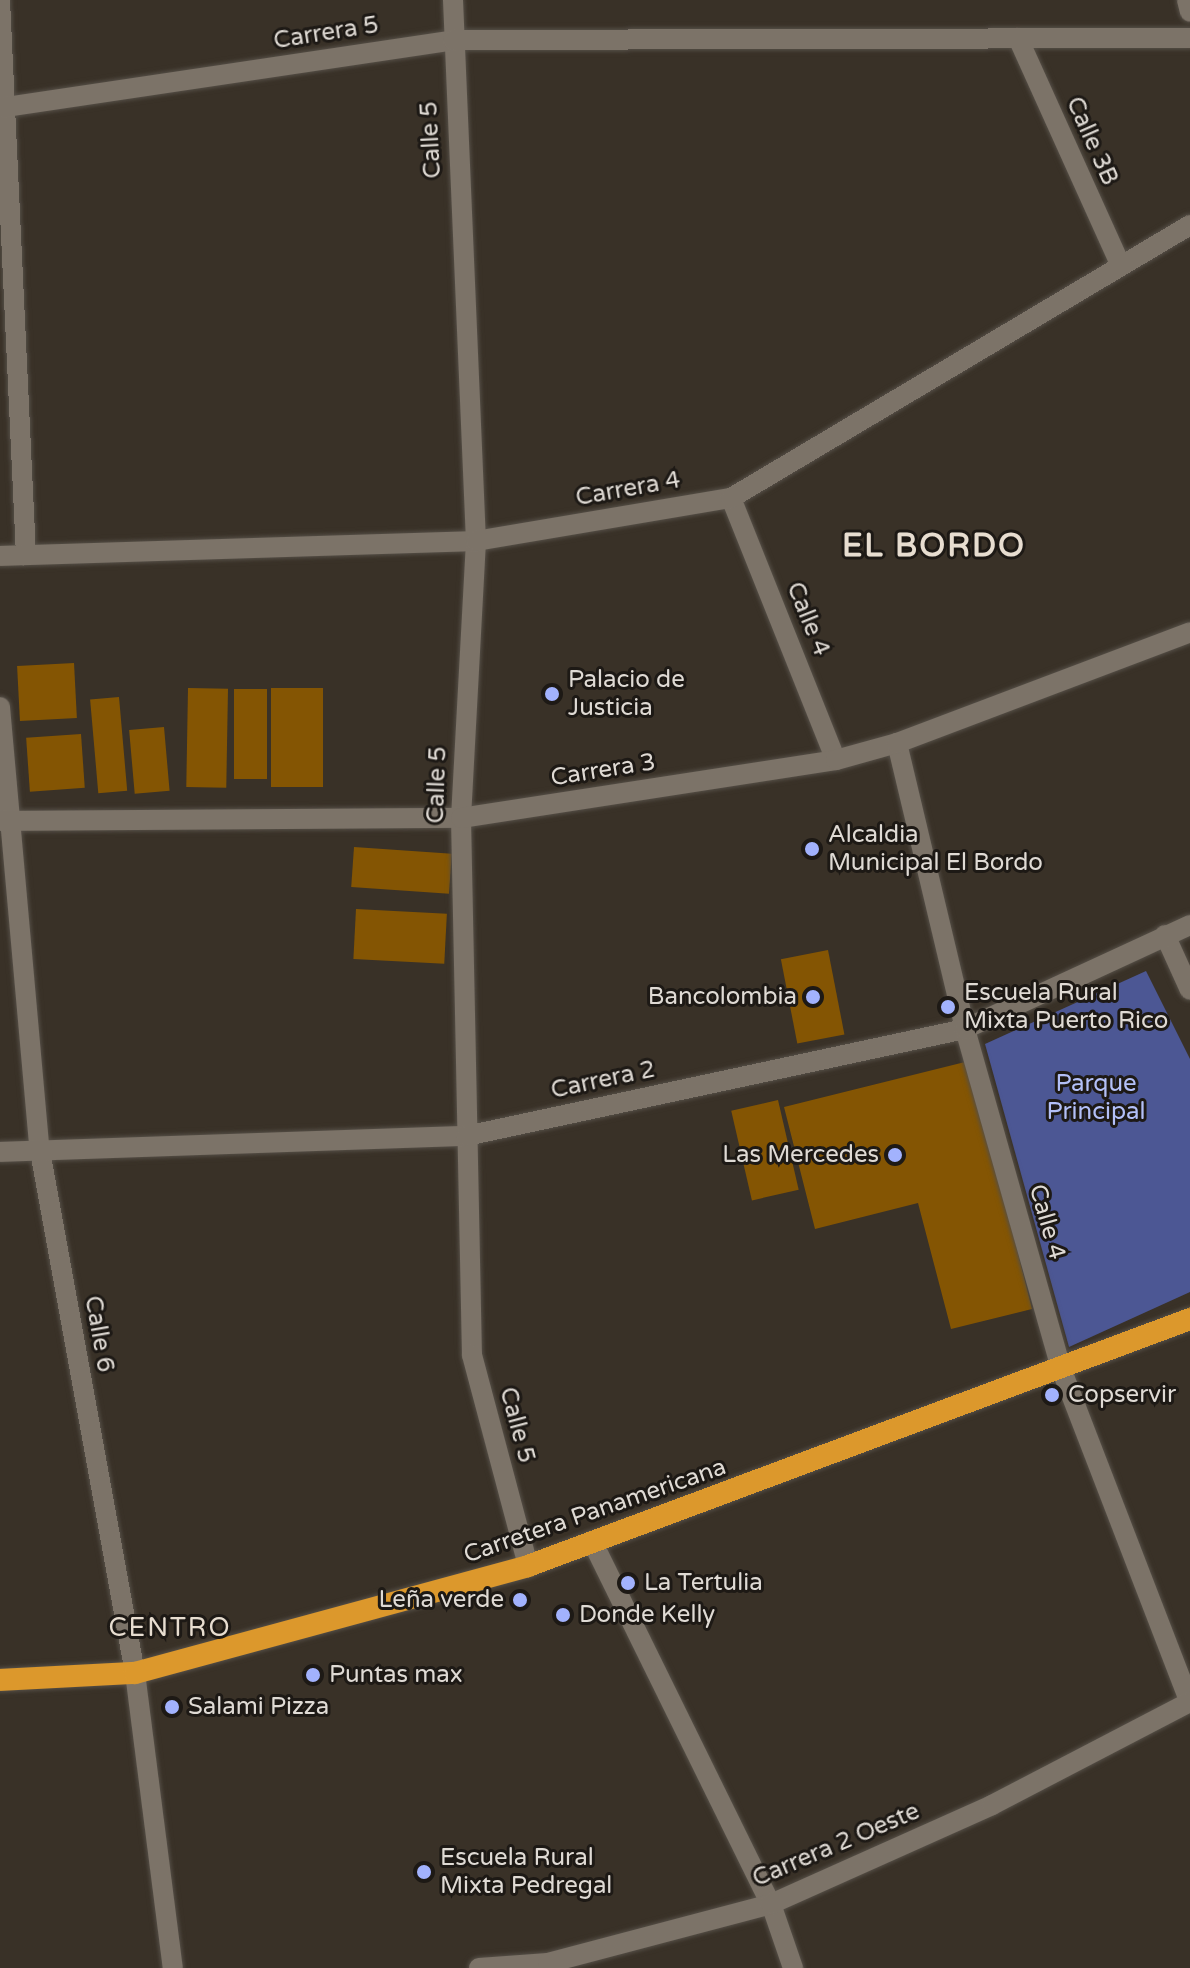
<!DOCTYPE html>
<meta charset="utf-8">
<style>
body{margin:0}
#map{position:relative;width:1190px;height:1968px;overflow:hidden;background:#393127;font-family:"Varela Round",sans-serif}
div>[style]{position:absolute}
[style*='--x']{left:calc(var(--x)*1px);top:calc(var(--y)*1px);width:calc(var(--w)*1px);rotate:calc(var(--a)*1deg)}
.green>*{inset:0;background:#4c5794}
.building>*{inset:0;background:#845503;transform-origin:0 0}
.roads{filter:drop-shadow(0 0 2px #554f47) drop-shadow(0 0 2px #554f47)}
.minor>*{height:20px;margin:-10px;padding:0 10px;transform-origin:10px;border-radius:10px;background:#7c7368}
.trunk>*{height:22px;margin:-11px;padding:0 11px;transform-origin:11px;border-radius:11px;background:#dc982c}
.dots>*{width:22px;height:22px;translate:-50% -50%;box-sizing:border-box;border:4px solid #1d1915;border-radius:50%}
span{translate:-50% -50%;white-space:nowrap;text-align:center;line-height:1.15;-webkit-text-stroke:6px #1d1915;paint-order:stroke}
.street-label{font-size:24px;color:#dfdad4}
.poi-label{font-size:24px;color:#dfdad4}
.left{translate:0 -50%;text-align:left}
.right{translate:-100% -50%;text-align:right}
.park-label{font-size:24px;color:#b3c0f8}
.neighbourhood-label{font-size:26px;color:#e7ddd0;letter-spacing:2px}
.district-label{font-size:32px;color:#e7ddd0;font-weight:700;letter-spacing:2px}
</style>
<div id="map">
<div class="green">
<div style="clip-path:polygon(1146px 971px,1190px 1059px,1190px 1292px,1069px 1347px,985px 1044px)"></div>
</div>
<div class="building">
<div style="left:74px;top:663px;width:55px;height:57px;rotate:87deg"></div>
<div style="left:188px;top:688px;width:40px;height:99px;rotate:1deg"></div>
<div style="left:271px;top:688px;width:52px;height:99px"></div>
<div style="left:234px;top:689px;width:33px;height:90px"></div>
<div style="left:119px;top:697px;width:94px;height:29px;rotate:85deg"></div>
<div style="left:164px;top:727px;width:64px;height:35px;rotate:85deg"></div>
<div style="left:81px;top:734px;width:54px;height:55px;rotate:86deg"></div>
<div style="left:354px;top:847px;width:98px;height:40px;rotate:4deg"></div>
<div style="left:356px;top:909px;width:91px;height:50px;rotate:3deg"></div>
<div style="left:828px;top:950px;width:86px;height:48px;rotate:79deg"></div>
<div style="clip-path:polygon(969px 1061px,1032px 1309px,951px 1329px,918px 1203px,815px 1229px,784px 1107px)"></div>
<div style="left:778px;top:1100px;width:92px;height:48px;rotate:77deg"></div>
</div>
<div class="roads">
<div class="minor">
<div style="--x:0;--y:0;--w:556;--a:87.32"></div>
<div style="--x:453;--y:0;--w:541;--a:87.57"></div>
<div style="--x:476;--y:541;--w:277;--a:93.1"></div>
<div style="--x:461;--y:818;--w:537;--a:88.83"></div>
<div style="--x:472;--y:1355;--w:218;--a:75.1"></div>
<div style="--x:1187;--y:0;--w:12;--a:76"></div>
<div style="--x:1018;--y:38;--w:248;--a:65.7"></div>
<div style="--x:0;--y:108;--w:458;--a:-8.5"></div>
<div style="--x:453;--y:40;--w:737;--a:-0.16"></div>
<div style="--x:731;--y:498;--w:282;--a:68.2"></div>
<div style="--x:0;--y:556;--w:476;--a:-1.8"></div>
<div style="--x:476;--y:541;--w:259;--a:-9.6"></div>
<div style="--x:731;--y:498;--w:534;--a:-30.74"></div>
<div style="--x:0;--y:707;--w:446;--a:84.9"></div>
<div style="--x:40;--y:1151;--w:531;--a:79.69"></div>
<div style="--x:135;--y:1673;--w:297;--a:82.7"></div>
<div style="--x:897;--y:743;--w:294;--a:76.6"></div>
<div style="--x:965;--y:1029;--w:355;--a:74.2"></div>
<div style="--x:1062;--y:1371;--w:355;--a:68.9"></div>
<div style="--x:0;--y:821;--w:461;--a:-0.4"></div>
<div style="--x:461;--y:818;--w:379;--a:-8.8"></div>
<div style="--x:836;--y:760;--w:63;--a:-15.6"></div>
<div style="--x:897;--y:743;--w:313;--a:-20.7"></div>
<div style="--x:1165;--y:935;--w:60;--a:65.6"></div>
<div style="--x:0;--y:1152;--w:466;--a:-2"></div>
<div style="--x:466;--y:1136;--w:510;--a:-12.1"></div>
<div style="--x:965;--y:1029;--w:248;--a:-24.8"></div>
<div style="--x:592;--y:1541;--w:405;--a:63.8"></div>
<div style="--x:771;--y:1904;--w:68;--a:71"></div>
<div style="--x:479;--y:1968;--w:69;--a:-4.1"></div>
<div style="--x:548;--y:1963;--w:231;--a:-14.8"></div>
<div style="--x:771;--y:1904;--w:242;--a:-24.1"></div>
<div style="--x:992;--y:1805;--w:223;--a:-27.5"></div>
</div>
<div class="trunk">
<div style="--x:0;--y:1680;--w:135;--a:-3"></div>
<div style="--x:135;--y:1673;--w:407;--a:-15.2"></div>
<div style="--x:528;--y:1566;--w:707;--a:-20.46"></div>
</div>
</div>
<div class="dots">
<div style="left:552px;top:694px;background:#a2b2fd"></div>
<div style="left:812px;top:849px;background:#a2b2fd"></div>
<div style="left:813px;top:997px;background:#a2b2fd"></div>
<div style="left:948px;top:1007px;background:#a2b2fd"></div>
<div style="left:895px;top:1155px;background:#a2b2fd"></div>
<div style="left:1052px;top:1395px;background:#a2b2fd"></div>
<div style="left:628px;top:1583px;background:#a2b2fd"></div>
<div style="left:520px;top:1600px;background:#a2b2fd"></div>
<div style="left:563px;top:1615px;background:#a2b2fd"></div>
<div style="left:313px;top:1675px;background:#a2b2fd"></div>
<div style="left:172px;top:1707px;background:#a2b2fd"></div>
<div style="left:424px;top:1872px;background:#a2b2fd"></div>
</div>
<div class="street-label">
<span style="left:326px;top:33px;rotate:-9deg">Carrera 5</span>
<span style="left:431px;top:140px;rotate:-93deg">Calle 5</span>
<span style="left:1092px;top:141px;rotate:66deg">Calle 3B</span>
<span style="left:628px;top:489px;rotate:-10deg">Carrera 4</span>
<span style="left:808px;top:619px;rotate:68deg">Calle 4</span>
<span style="left:603px;top:770px;rotate:-9deg">Carrera 3</span>
<span style="left:437px;top:785px;rotate:-88deg">Calle 5</span>
<span style="left:603px;top:1080px;rotate:-12deg">Carrera 2</span>
<span style="left:1047px;top:1222px;rotate:74deg">Calle 4</span>
<span style="left:99px;top:1334px;rotate:80deg">Calle 6</span>
<span style="left:517px;top:1425px;rotate:75deg">Calle 5</span>
<span style="left:595px;top:1511px;rotate:-19deg">Carretera Panamericana</span>
<span style="left:836px;top:1845px;rotate:-23deg">Carrera 2 Oeste</span>
</div>
<div class="poi-label">
<span class="left" style="left:568px;top:694px">Palacio de<br>Justicia</span>
<span class="left" style="left:828px;top:849px">Alcaldia<br>Municipal El Bordo</span>
<span class="left" style="left:964px;top:1007px">Escuela Rural<br>Mixta Puerto Rico</span>
<span class="right" style="left:797px;top:997px">Bancolombia</span>
<span class="right" style="left:879px;top:1155px">Las Mercedes</span>
<span class="left" style="left:1068px;top:1395px">Copservir</span>
<span class="left" style="left:644px;top:1583px">La Tertulia</span>
<span class="right" style="left:504px;top:1600px">Leña verde</span>
<span class="left" style="left:579px;top:1615px">Donde Kelly</span>
<span class="left" style="left:329px;top:1675px">Puntas max</span>
<span class="left" style="left:188px;top:1707px">Salami Pizza</span>
<span class="left" style="left:440px;top:1872px">Escuela Rural<br>Mixta Pedregal</span>
</div>
<div class="park-label">
<span style="left:1096px;top:1098px">Parque<br>Principal</span>
</div>
<div class="neighbourhood-label">
<span style="left:170px;top:1628px">CENTRO</span>
</div>
<div class="district-label">
<span style="left:934px;top:546px">EL BORDO</span>
</div>
</div>
